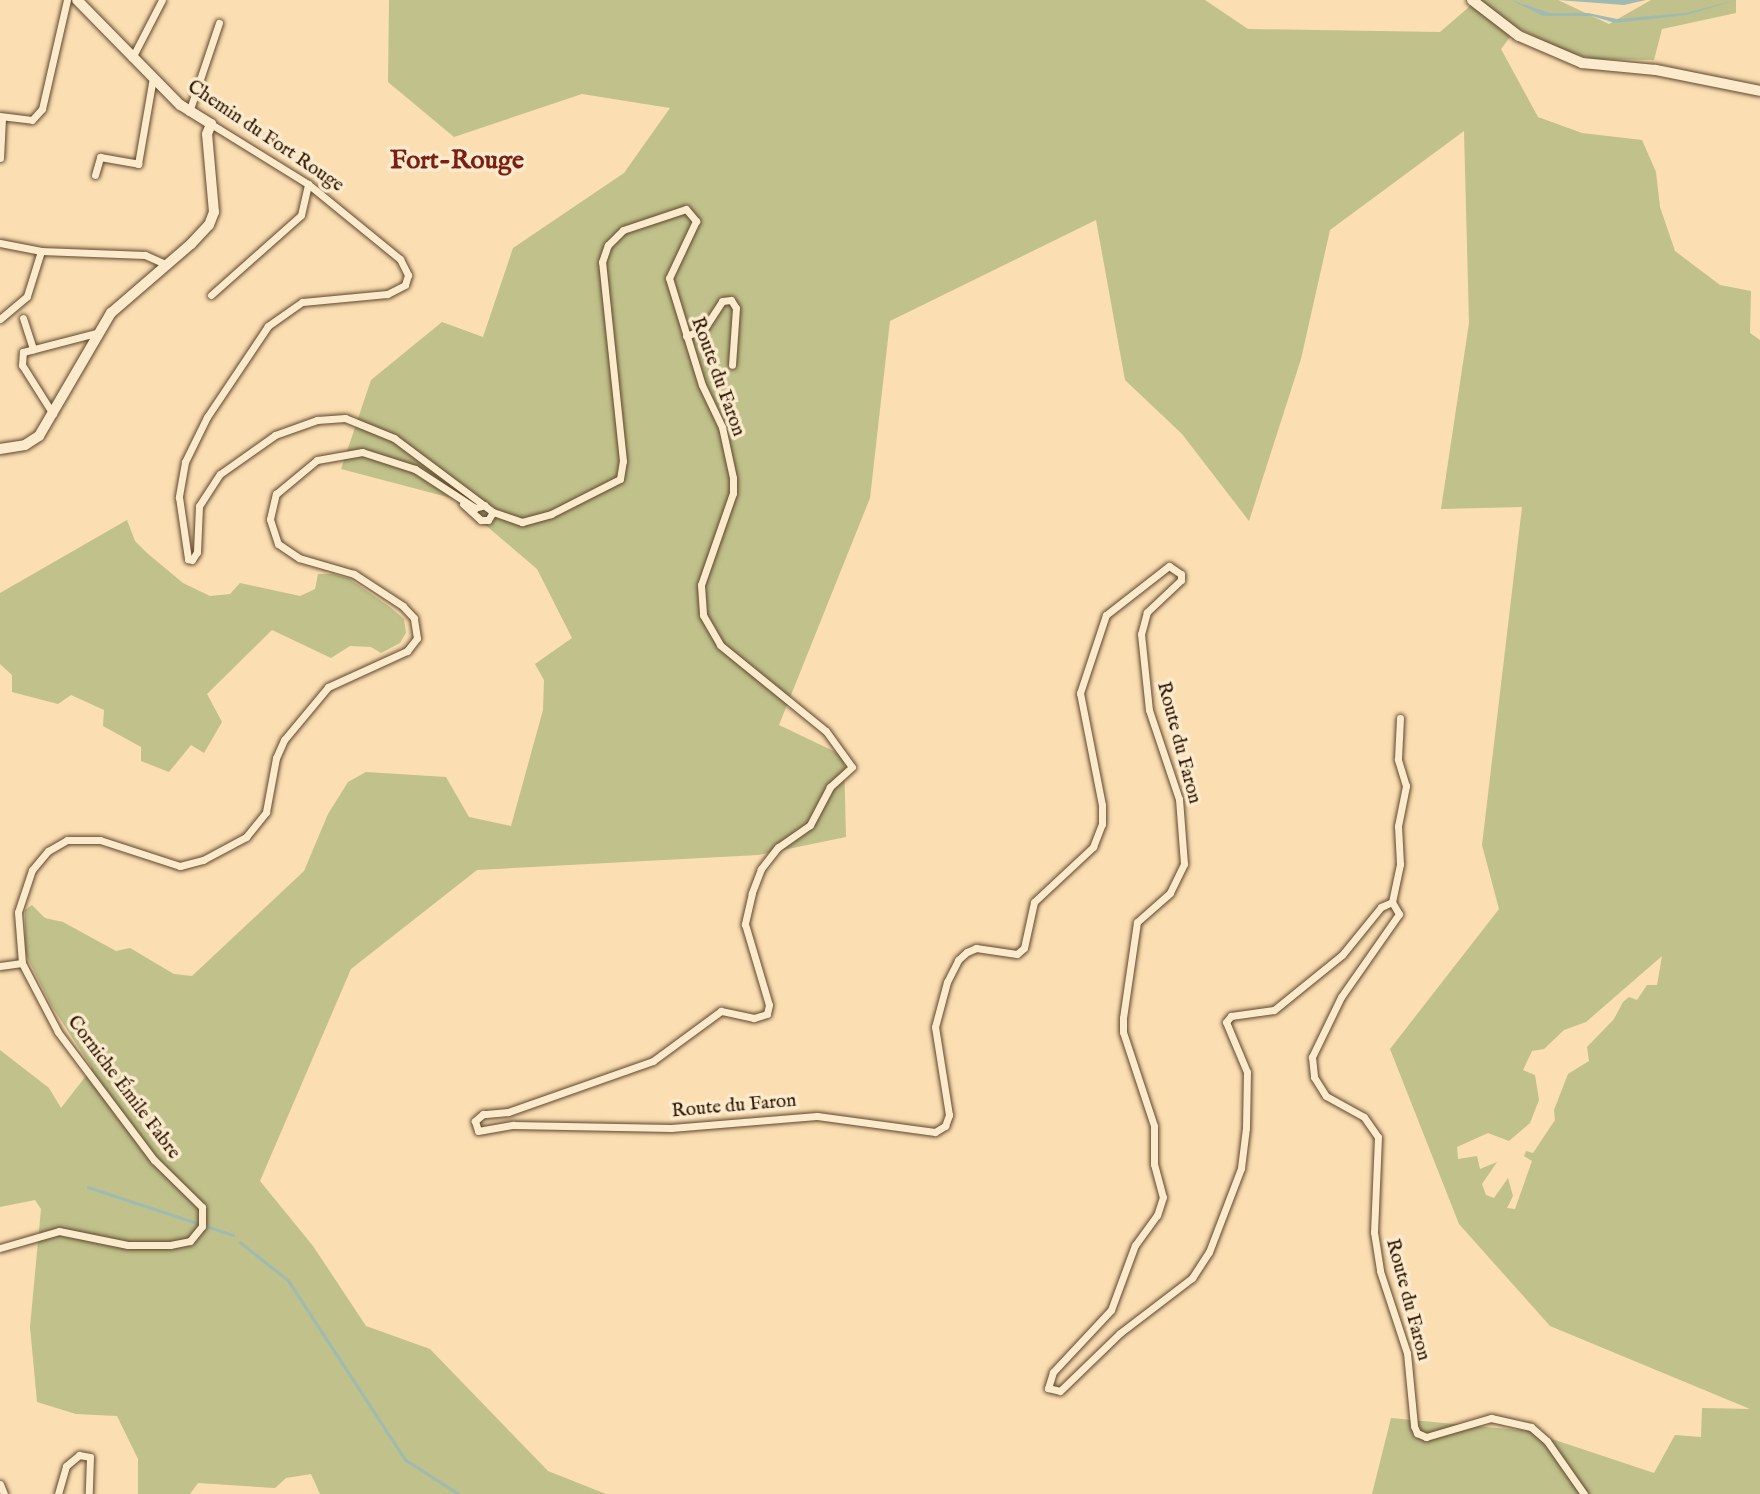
<!DOCTYPE html>
<meta charset="utf-8">
<style>
body{margin:0}
#map{position:relative;width:1760px;height:1494px;overflow:hidden;background:#fbdeb2;font-family:"IM FELL English",serif}
div>[style]{position:absolute}
[style*='--x']{left:calc(var(--x)*1px);top:calc(var(--y)*1px);width:calc(var(--w)*1px);rotate:calc(var(--a)*1deg)}
.green>*{inset:0;background:#c0c18b}
.water>*{inset:0;background:#9fbbb1}
.stream>*{height:2.5px;margin:-1.25px;padding:0 1.25px;transform-origin:1.25px;border-radius:1.25px;background:#9fbbb1}
.roads{filter:drop-shadow(0 0 2px #5e462c) drop-shadow(0 0 2px #5e462c)}
.street>*{height:7px;margin:-3.5px;padding:0 3.5px;transform-origin:3.5px;border-radius:3.5px;background:#fceacd}
.secondary>*{height:10px;margin:-5px;padding:0 5px;transform-origin:5px;border-radius:5px;background:#fceacd}
span{translate:-50% -50%;white-space:nowrap;text-align:center;line-height:1.15;-webkit-text-stroke:7px #fceacd;paint-order:stroke}
.street-label{font-size:19px;color:#2a1400}
.district-label{font-size:26px;color:#7a1f14;font-weight:700}
</style>
<div id="map">
<div class="green">
<div style="clip-path:polygon(evenodd,389px 0,1205px 0,1248px 29px,1440px 32px,1477px 0,1558px 0,1609px 24px,1651px 0,1736px 0,1736px 13px,1662px 29px,1654px 60px,1595px 59px,1569px 53px,1517px 28px,1501px 49px,1538px 117px,1582px 133px,1642px 140px,1656px 172px,1660px 207px,1675px 251px,1720px 285px,1751px 291px,1750px 333px,1760px 340px,1760px 1494px,1372px 1494px,1391px 1418px,1528px 1431px,1654px 1473px,1675px 1435px,1701px 1437px,1702px 1408px,1750px 1409px,1550px 1326px,1459px 1224px,1390px 1049px,1499px 909px,1482px 845px,1522px 507px,1441px 509px,1469px 323px,1464px 131px,1330px 230px,1301px 359px,1249px 521px,1182px 434px,1125px 380px,1096px 220px,890px 321px,870px 498px,779px 725px,844px 756px,846px 837px,758px 855px,477px 870px,351px 969px,260px 1181px,313px 1246px,366px 1326px,430px 1349px,548px 1471px,606px 1494px,320px 1494px,311px 1474px,286px 1478px,275px 1488px,198px 1483px,190px 1494px,138px 1494px,138px 1459px,117px 1416px,76px 1414px,37px 1402px,30px 1327px,41px 1209px,35px 1200px,0 1207px,0 1050px,49px 1088px,61px 1108px,92px 1068px,51px 1005px,25px 953px,25px 910px,32px 905px,45px 918px,63px 922px,116px 951px,130px 948px,174px 974px,192px 976px,304px 871px,328px 814px,348px 782px,366px 772px,446px 777px,469px 817px,511px 826px,543px 710px,544px 680px,535px 664px,572px 638px,537px 569px,455px 499px,341px 469px,371px 380px,442px 322px,483px 337px,513px 248px,624px 173px,670px 108px,582px 94px,454px 137px,388px 82px,389px 0,1662px 956px,1657px 985px,1647px 985px,1637px 1000px,1629px 997px,1623px 1002px,1614px 1019px,1587px 1047px,1589px 1061px,1568px 1074px,1554px 1110px,1555px 1120px,1533px 1153px,1526px 1151px,1524px 1156px,1532px 1161px,1515px 1209px,1507px 1208px,1513px 1196px,1508px 1178px,1494px 1198px,1486px 1195px,1482px 1184px,1497px 1162px,1480px 1169px,1477px 1156px,1458px 1159px,1457px 1147px,1488px 1133px,1509px 1141px,1530px 1123px,1539px 1100px,1535px 1075px,1523px 1070px,1532px 1051px,1544px 1049px,1564px 1030px,1586px 1022px,1662px 956px)"></div>
<div style="clip-path:polygon(127px 520px,135px 541px,147px 553px,183px 583px,210px 596px,230px 594px,240px 583px,300px 596px,315px 589px,318px 574px,331px 574px,348px 578px,390px 607px,404px 619px,406px 633px,400px 643px,381px 653px,371px 647px,350px 646px,331px 658px,272px 630px,207px 694px,222px 722px,204px 753px,191px 745px,169px 772px,141px 761px,141px 747px,103px 726px,104px 710px,71px 695px,58px 704px,12px 692px,12px 675px,0 664px,0 593px)"></div>
</div>
<div class="water">
<div style="clip-path:polygon(1511px 0,1550px 13px,1588px 13px,1617px 19px,1685px 13px,1737px 0,1686px 15px,1615px 23px,1592px 16px,1543px 16px)"></div>
<div style="clip-path:polygon(1558px 0,1646px 0,1624px 5px)"></div>
</div>
<div class="stream">
<div style="--x:88;--y:1187;--w:153;--a:18.3"></div>
<div style="--x:240;--y:1242;--w:61;--a:38.4"></div>
<div style="--x:288;--y:1280;--w:215;--a:56.8"></div>
<div style="--x:406;--y:1460;--w:63;--a:32.7"></div>
</div>
<div class="roads">
<div class="street">
<div style="--x:132;--y:58;--w:65;--a:-62.7"></div>
<div style="--x:189;--y:112;--w:94;--a:-71.4"></div>
<div style="--x:0;--y:116;--w:32;--a:7"></div>
<div style="--x:32;--y:120;--w:15;--a:-48"></div>
<div style="--x:42;--y:109;--w:112;--a:-77.1"></div>
<div style="--x:211;--y:124;--w:114;--a:31.7"></div>
<div style="--x:308;--y:184;--w:119;--a:39.2"></div>
<div style="--x:400;--y:259;--w:18;--a:63"></div>
<div style="--x:408;--y:275;--w:10;--a:107"></div>
<div style="--x:405;--y:285;--w:20;--a:153"></div>
<div style="--x:387;--y:294;--w:85;--a:174.6"></div>
<div style="--x:302;--y:302;--w:42;--a:144.8"></div>
<div style="--x:268;--y:326;--w:110;--a:123.8"></div>
<div style="--x:207;--y:417;--w:50;--a:116.1"></div>
<div style="--x:185;--y:462;--w:36;--a:100"></div>
<div style="--x:179;--y:497;--w:63;--a:81.7"></div>
<div style="--x:188;--y:559;--w:4;--a:14"></div>
<div style="--x:192;--y:560;--w:9;--a:-58"></div>
<div style="--x:197;--y:552;--w:46;--a:-87.5"></div>
<div style="--x:199;--y:506;--w:38;--a:-57"></div>
<div style="--x:220;--y:474;--w:67;--a:-35.3"></div>
<div style="--x:275;--y:435;--w:45;--a:-19.7"></div>
<div style="--x:317;--y:420;--w:28;--a:-4"></div>
<div style="--x:345;--y:418;--w:53;--a:22.2"></div>
<div style="--x:394;--y:438;--w:124;--a:36.8"></div>
<div style="--x:493;--y:512;--w:31;--a:19"></div>
<div style="--x:522;--y:522;--w:30;--a:-15"></div>
<div style="--x:551;--y:514;--w:77;--a:-26.9"></div>
<div style="--x:620;--y:479;--w:18;--a:-81"></div>
<div style="--x:623;--y:461;--w:200;--a:-96"></div>
<div style="--x:602;--y:262;--w:18;--a:-71"></div>
<div style="--x:608;--y:245;--w:21;--a:-45"></div>
<div style="--x:623;--y:230;--w:66;--a:-18.4"></div>
<div style="--x:686;--y:209;--w:16;--a:50"></div>
<div style="--x:696;--y:221;--w:63;--a:115.3"></div>
<div style="--x:669;--y:278;--w:112;--a:72.9"></div>
<div style="--x:702;--y:385;--w:47;--a:64.5"></div>
<div style="--x:722;--y:427;--w:52;--a:77.8"></div>
<div style="--x:733;--y:478;--w:15;--a:90"></div>
<div style="--x:733;--y:493;--w:97;--a:109.2"></div>
<div style="--x:701;--y:585;--w:30;--a:86"></div>
<div style="--x:703;--y:615;--w:34;--a:60"></div>
<div style="--x:720;--y:645;--w:136;--a:39.1"></div>
<div style="--x:826;--y:731;--w:44;--a:54.2"></div>
<div style="--x:852;--y:767;--w:30;--a:138"></div>
<div style="--x:830;--y:787;--w:43;--a:117.8"></div>
<div style="--x:810;--y:825;--w:39;--a:145"></div>
<div style="--x:778;--y:847;--w:28;--a:128"></div>
<div style="--x:761;--y:869;--w:26;--a:111"></div>
<div style="--x:752;--y:893;--w:32;--a:103"></div>
<div style="--x:745;--y:924;--w:84;--a:73.5"></div>
<div style="--x:769;--y:1005;--w:9;--a:103"></div>
<div style="--x:767;--y:1014;--w:14;--a:163"></div>
<div style="--x:754;--y:1018;--w:34;--a:-168"></div>
<div style="--x:721;--y:1011;--w:84;--a:143.7"></div>
<div style="--x:653;--y:1061;--w:154;--a:160.6"></div>
<div style="--x:508;--y:1112;--w:25;--a:175"></div>
<div style="--x:483;--y:1114;--w:11;--a:139"></div>
<div style="--x:475;--y:1121;--w:10;--a:73"></div>
<div style="--x:478;--y:1131;--w:36;--a:-10"></div>
<div style="--x:513;--y:1125;--w:158;--a:1.1"></div>
<div style="--x:671;--y:1128;--w:146;--a:-4.7"></div>
<div style="--x:817;--y:1116;--w:119;--a:7.7"></div>
<div style="--x:935;--y:1132;--w:12;--a:-31"></div>
<div style="--x:945;--y:1126;--w:12;--a:-70"></div>
<div style="--x:949;--y:1115;--w:89;--a:-99"></div>
<div style="--x:935;--y:1027;--w:47;--a:-75.1"></div>
<div style="--x:947;--y:982;--w:25;--a:-63"></div>
<div style="--x:958;--y:960;--w:12;--a:-42"></div>
<div style="--x:967;--y:952;--w:10;--a:-24"></div>
<div style="--x:976;--y:948;--w:41;--a:8.3"></div>
<div style="--x:1017;--y:954;--w:9;--a:-41"></div>
<div style="--x:1024;--y:948;--w:47;--a:-77.7"></div>
<div style="--x:1034;--y:902;--w:81;--a:-43"></div>
<div style="--x:1093;--y:847;--w:25;--a:-69"></div>
<div style="--x:1102;--y:824;--w:19;--a:-90"></div>
<div style="--x:1102;--y:805;--w:114;--a:-101.1"></div>
<div style="--x:1080;--y:693;--w:82;--a:-71.6"></div>
<div style="--x:1106;--y:615;--w:80;--a:-37.9"></div>
<div style="--x:1169;--y:566;--w:14;--a:34"></div>
<div style="--x:1181;--y:574;--w:6;--a:90"></div>
<div style="--x:1181;--y:580;--w:47;--a:136.7"></div>
<div style="--x:1147;--y:612;--w:23;--a:105"></div>
<div style="--x:1141;--y:634;--w:76;--a:84"></div>
<div style="--x:1149;--y:710;--w:94;--a:71.4"></div>
<div style="--x:1179;--y:799;--w:65;--a:85.6"></div>
<div style="--x:1184;--y:864;--w:32;--a:116"></div>
<div style="--x:1170;--y:893;--w:44;--a:138.7"></div>
<div style="--x:1137;--y:922;--w:97;--a:98.3"></div>
<div style="--x:1123;--y:1018;--w:14;--a:90"></div>
<div style="--x:1123;--y:1032;--w:99;--a:71.7"></div>
<div style="--x:1154;--y:1126;--w:38;--a:90"></div>
<div style="--x:1154;--y:1164;--w:34;--a:75"></div>
<div style="--x:1163;--y:1197;--w:19;--a:108"></div>
<div style="--x:1157;--y:1215;--w:37;--a:126"></div>
<div style="--x:1135;--y:1245;--w:69;--a:110.3"></div>
<div style="--x:1111;--y:1310;--w:85;--a:133.1"></div>
<div style="--x:1053;--y:1372;--w:17;--a:107"></div>
<div style="--x:1048;--y:1388;--w:12;--a:14"></div>
<div style="--x:1060;--y:1391;--w:83;--a:-44"></div>
<div style="--x:1120;--y:1333;--w:91;--a:-37.4"></div>
<div style="--x:1192;--y:1278;--w:31;--a:-57"></div>
<div style="--x:1209;--y:1252;--w:90;--a:-69.1"></div>
<div style="--x:1241;--y:1168;--w:40;--a:-82.9"></div>
<div style="--x:1246;--y:1128;--w:56;--a:-89"></div>
<div style="--x:1247;--y:1072;--w:54;--a:-112.8"></div>
<div style="--x:1226;--y:1022;--w:8;--a:-50"></div>
<div style="--x:1231;--y:1016;--w:43;--a:-7.9"></div>
<div style="--x:1274;--y:1010;--w:87;--a:-39"></div>
<div style="--x:1342;--y:955;--w:62;--a:-50.9"></div>
<div style="--x:1381;--y:907;--w:12;--a:-24"></div>
<div style="--x:1392;--y:902;--w:14;--a:60"></div>
<div style="--x:1399;--y:914;--w:101;--a:124.9"></div>
<div style="--x:1341;--y:997;--w:67;--a:115.8"></div>
<div style="--x:1312;--y:1057;--w:20;--a:84"></div>
<div style="--x:1314;--y:1077;--w:22;--a:58"></div>
<div style="--x:1326;--y:1096;--w:43;--a:28.9"></div>
<div style="--x:1364;--y:1117;--w:24;--a:55"></div>
<div style="--x:1378;--y:1137;--w:95;--a:92.4"></div>
<div style="--x:1374;--y:1232;--w:39;--a:81"></div>
<div style="--x:1380;--y:1271;--w:86;--a:71.8"></div>
<div style="--x:1407;--y:1353;--w:73;--a:84.5"></div>
<div style="--x:1414;--y:1426;--w:8;--a:67"></div>
<div style="--x:1417;--y:1433;--w:10;--a:24"></div>
<div style="--x:1426;--y:1437;--w:68;--a:-16.3"></div>
<div style="--x:1491;--y:1418;--w:41;--a:12.7"></div>
<div style="--x:1531;--y:1427;--w:21;--a:41"></div>
<div style="--x:1547;--y:1441;--w:65;--a:55.1"></div>
<div style="--x:0;--y:158;--w:40;--a:-87.1"></div>
<div style="--x:95;--y:175;--w:19;--a:-74"></div>
<div style="--x:100;--y:157;--w:39;--a:10"></div>
<div style="--x:138;--y:164;--w:88;--a:-80.2"></div>
<div style="--x:0;--y:243;--w:42;--a:11"></div>
<div style="--x:41;--y:251;--w:104;--a:2.2"></div>
<div style="--x:145;--y:255;--w:24;--a:24"></div>
<div style="--x:211;--y:295;--w:120;--a:-41.6"></div>
<div style="--x:301;--y:215;--w:32;--a:-77"></div>
<div style="--x:23;--y:318;--w:33;--a:72"></div>
<div style="--x:0;--y:319;--w:35;--a:-40"></div>
<div style="--x:27;--y:296;--w:47;--a:-72.7"></div>
<div style="--x:686;--y:336;--w:19;--a:-21"></div>
<div style="--x:704;--y:329;--w:33;--a:-57"></div>
<div style="--x:722;--y:301;--w:9;--a:-6"></div>
<div style="--x:731;--y:300;--w:9;--a:58"></div>
<div style="--x:736;--y:308;--w:57;--a:94"></div>
<div style="--x:53;--y:414;--w:58;--a:-122.3"></div>
<div style="--x:22;--y:365;--w:13;--a:-86"></div>
<div style="--x:23;--y:352;--w:75;--a:-14.6"></div>
<div style="--x:463;--y:504;--w:24;--a:42"></div>
<div style="--x:481;--y:520;--w:7;--a:0"></div>
<div style="--x:488;--y:520;--w:9;--a:-58"></div>
<div style="--x:1392;--y:902;--w:39;--a:-78"></div>
<div style="--x:1400;--y:864;--w:38;--a:-93"></div>
<div style="--x:1398;--y:826;--w:41;--a:-78.7"></div>
<div style="--x:1406;--y:786;--w:28;--a:-107"></div>
<div style="--x:1398;--y:759;--w:41;--a:-87.2"></div>
<div style="--x:0;--y:966;--w:22;--a:-8"></div>
<div style="--x:0;--y:1248;--w:61;--a:-16.1"></div>
<div style="--x:59;--y:1231;--w:70;--a:11.5"></div>
<div style="--x:128;--y:1245;--w:42;--a:0"></div>
<div style="--x:170;--y:1245;--w:20;--a:-11"></div>
<div style="--x:190;--y:1241;--w:19;--a:-51"></div>
<div style="--x:202;--y:1226;--w:19;--a:-90"></div>
<div style="--x:202;--y:1207;--w:67;--a:-135.6"></div>
<div style="--x:154;--y:1160;--w:160;--a:-126.9"></div>
<div style="--x:58;--y:1032;--w:78;--a:-117.6"></div>
<div style="--x:22;--y:963;--w:51;--a:-94.5"></div>
<div style="--x:18;--y:912;--w:44;--a:-71.6"></div>
<div style="--x:32;--y:870;--w:25;--a:-50"></div>
<div style="--x:48;--y:851;--w:22;--a:-30"></div>
<div style="--x:67;--y:840;--w:33;--a:0"></div>
<div style="--x:100;--y:840;--w:84;--a:18"></div>
<div style="--x:180;--y:866;--w:24;--a:-15"></div>
<div style="--x:203;--y:860;--w:49;--a:-28.1"></div>
<div style="--x:246;--y:837;--w:32;--a:-51"></div>
<div style="--x:266;--y:812;--w:55;--a:-79.5"></div>
<div style="--x:276;--y:758;--w:20;--a:-66"></div>
<div style="--x:284;--y:740;--w:69;--a:-50.3"></div>
<div style="--x:328;--y:687;--w:87;--a:-24.5"></div>
<div style="--x:407;--y:651;--w:16;--a:-52"></div>
<div style="--x:417;--y:638;--w:20;--a:-99"></div>
<div style="--x:414;--y:618;--w:16;--a:-133"></div>
<div style="--x:403;--y:606;--w:59;--a:-146.9"></div>
<div style="--x:354;--y:574;--w:57;--a:-163.8"></div>
<div style="--x:299;--y:558;--w:25;--a:-146"></div>
<div style="--x:278;--y:544;--w:26;--a:-108"></div>
<div style="--x:270;--y:519;--w:26;--a:-77"></div>
<div style="--x:276;--y:494;--w:53;--a:-39.7"></div>
<div style="--x:317;--y:460;--w:46;--a:-10.1"></div>
<div style="--x:362;--y:452;--w:56;--a:17.8"></div>
<div style="--x:415;--y:469;--w:72;--a:33"></div>
<div style="--x:475;--y:508;--w:10;--a:-17"></div>
<div style="--x:0;--y:1484;--w:11;--a:68"></div>
<div style="--x:58;--y:1494;--w:29;--a:-74"></div>
<div style="--x:66;--y:1466;--w:17;--a:-40"></div>
<div style="--x:79;--y:1455;--w:11;--a:10"></div>
<div style="--x:90;--y:1457;--w:37;--a:92"></div>
</div>
<div class="secondary">
<div style="--x:1472;--y:0;--w:59;--a:37.5"></div>
<div style="--x:1519;--y:36;--w:69;--a:23.2"></div>
<div style="--x:1582;--y:63;--w:74;--a:5.4"></div>
<div style="--x:1656;--y:70;--w:106;--a:11.4"></div>
<div style="--x:0;--y:449;--w:25;--a:-9"></div>
<div style="--x:25;--y:445;--w:17;--a:-33"></div>
<div style="--x:39;--y:436;--w:143;--a:-59.7"></div>
<div style="--x:111;--y:313;--w:106;--a:-40.8"></div>
<div style="--x:191;--y:244;--w:26;--a:-47"></div>
<div style="--x:209;--y:225;--w:14;--a:-69"></div>
<div style="--x:214;--y:212;--w:78;--a:-95.1"></div>
<div style="--x:207;--y:134;--w:11;--a:-68"></div>
<div style="--x:211;--y:124;--w:36;--a:-148"></div>
<div style="--x:180;--y:105;--w:147;--a:-134.4"></div>
</div>
</div>
<div class="street-label">
<span style="left:265px;top:137px;rotate:34deg">Chemin du Fort Rouge</span>
<span style="left:717px;top:377px;rotate:70deg">Route du Faron</span>
<span style="left:1178px;top:743px;rotate:75deg">Route du Faron</span>
<span style="left:123px;top:1088px;rotate:53deg">Corniche Émile Fabre</span>
<span style="left:734px;top:1107px;rotate:-5deg">Route du Faron</span>
<span style="left:1407px;top:1300px;rotate:75deg">Route du Faron</span>
</div>
<div class="district-label">
<span style="left:457px;top:161px">Fort-Rouge</span>
</div>
</div>
